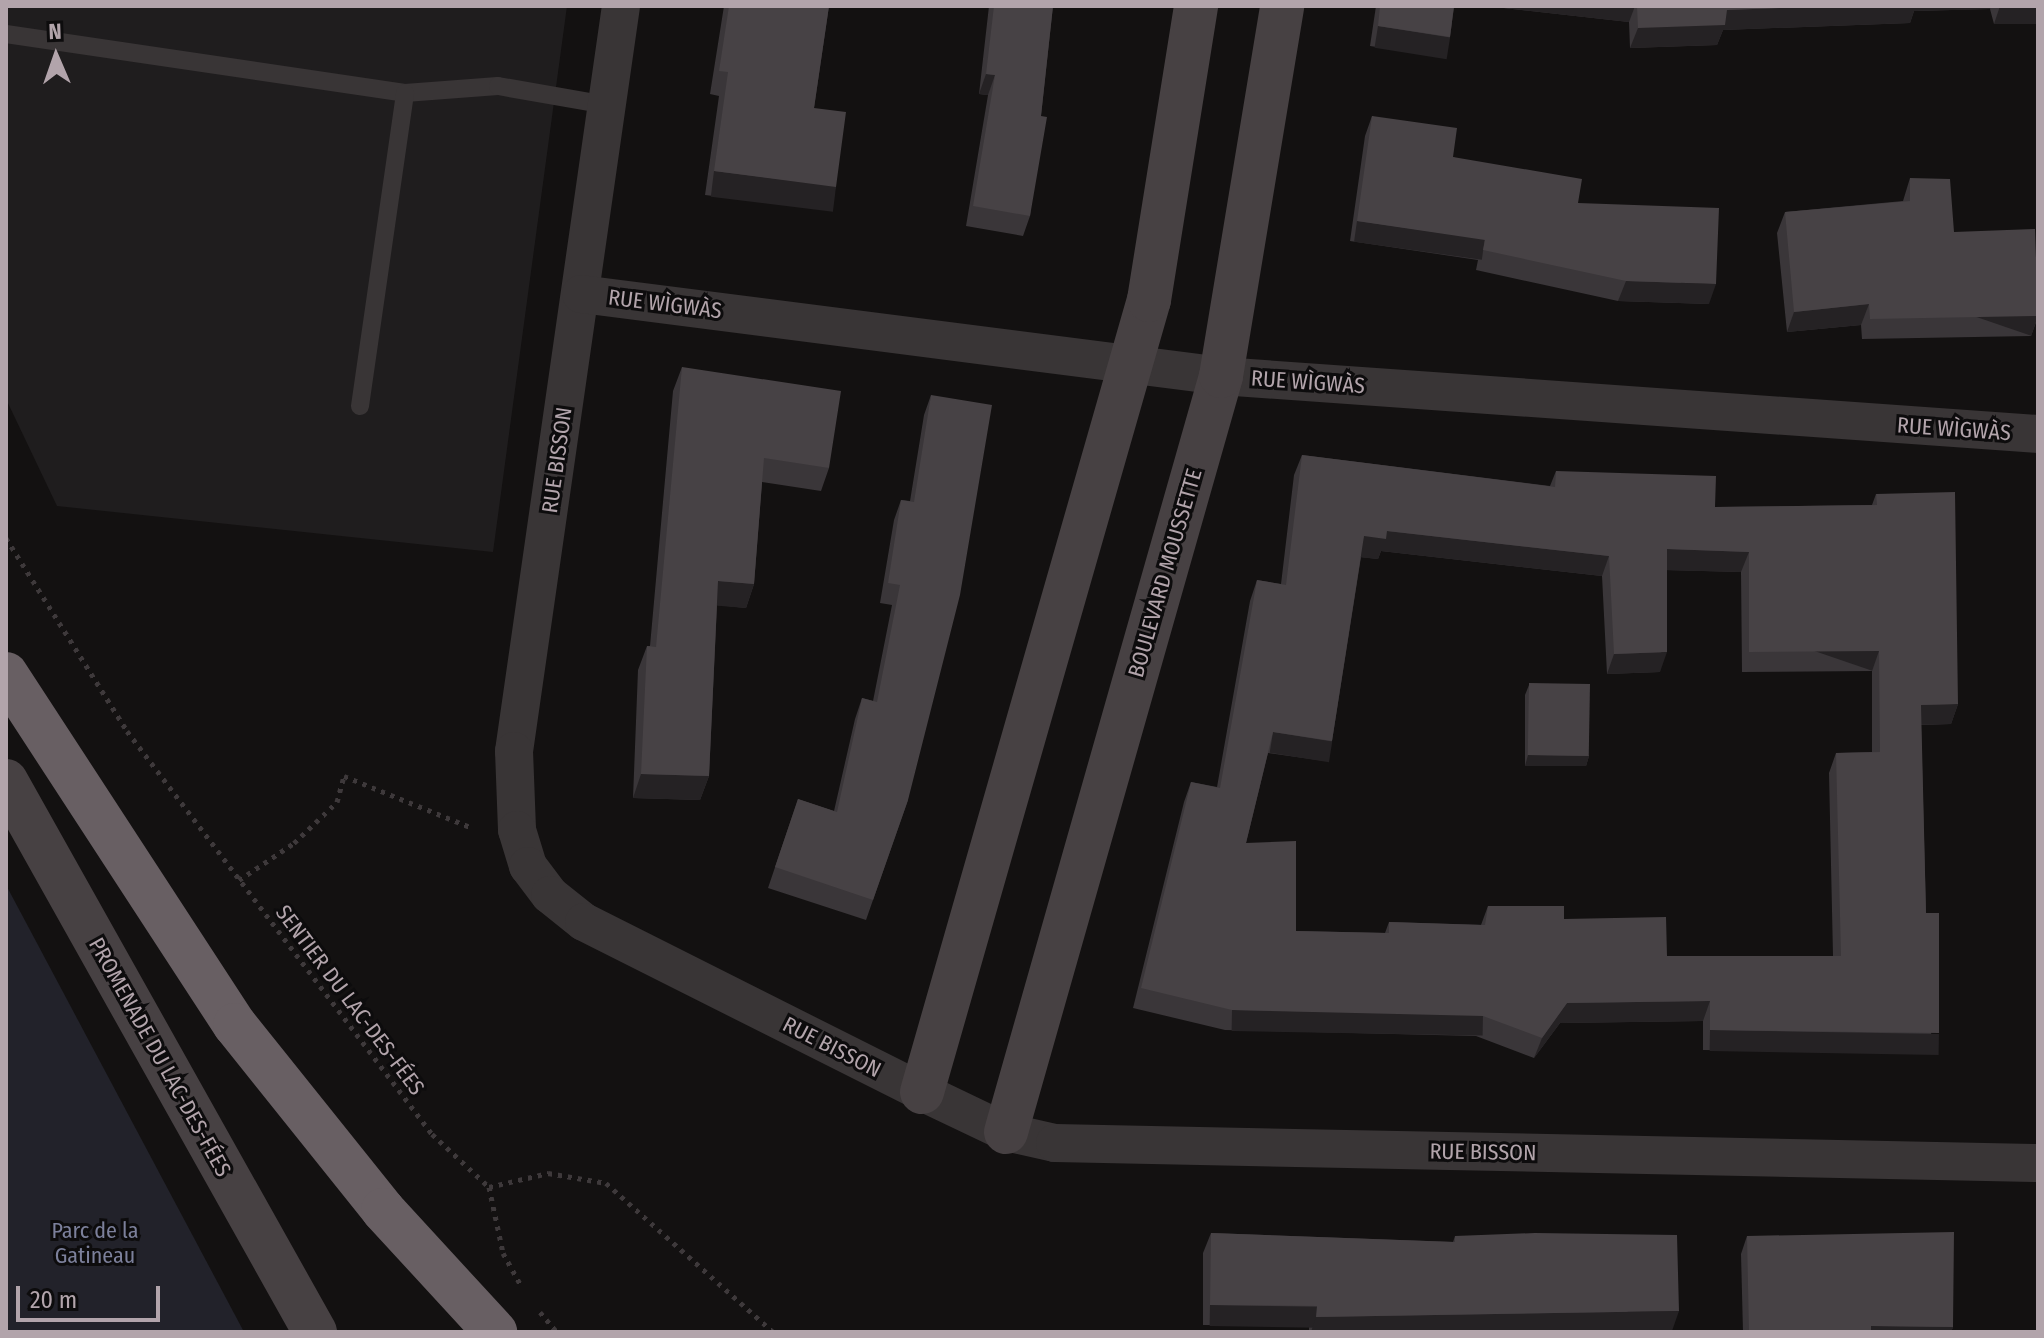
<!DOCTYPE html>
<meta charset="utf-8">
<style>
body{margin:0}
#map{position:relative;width:2044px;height:1338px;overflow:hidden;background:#131111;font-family:"Fira Sans Condensed",sans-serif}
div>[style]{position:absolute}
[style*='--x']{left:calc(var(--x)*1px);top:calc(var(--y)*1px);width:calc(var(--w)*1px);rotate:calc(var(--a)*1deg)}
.built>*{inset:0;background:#1f1d1e}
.green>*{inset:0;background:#22222a}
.path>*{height:5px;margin-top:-2.5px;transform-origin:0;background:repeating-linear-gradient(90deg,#3e393b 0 4px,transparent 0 10px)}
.lane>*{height:18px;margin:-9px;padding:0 9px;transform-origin:9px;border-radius:9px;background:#393536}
.street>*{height:38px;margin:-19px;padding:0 19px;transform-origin:19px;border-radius:19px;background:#393536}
.secondary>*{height:44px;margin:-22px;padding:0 22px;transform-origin:22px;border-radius:22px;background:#474143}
.highway>*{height:44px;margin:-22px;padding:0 22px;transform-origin:22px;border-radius:22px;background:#685f63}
.wall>*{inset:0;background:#3a3639}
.shaded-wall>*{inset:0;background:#252224;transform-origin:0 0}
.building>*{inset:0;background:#474245;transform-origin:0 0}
span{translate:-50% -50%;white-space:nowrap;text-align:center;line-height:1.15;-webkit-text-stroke:6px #0d0c0d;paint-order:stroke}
.street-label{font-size:22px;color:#b2a4ab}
.park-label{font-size:22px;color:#7c809b}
.frame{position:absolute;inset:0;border:8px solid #b2a4ab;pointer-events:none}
.north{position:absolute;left:16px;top:16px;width:80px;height:80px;-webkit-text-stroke:6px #0d0c0d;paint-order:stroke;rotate:358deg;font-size:22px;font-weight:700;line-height:32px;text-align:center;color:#b2a4ab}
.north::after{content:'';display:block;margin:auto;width:28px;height:36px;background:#b2a4ab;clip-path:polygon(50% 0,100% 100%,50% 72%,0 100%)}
.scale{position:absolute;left:16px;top:1286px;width:144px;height:36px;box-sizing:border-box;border:4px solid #b2a4ab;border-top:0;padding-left:10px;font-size:24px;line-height:28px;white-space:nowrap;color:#b2a4ab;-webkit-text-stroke:6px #0d0c0d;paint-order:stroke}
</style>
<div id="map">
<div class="built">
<div style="clip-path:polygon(6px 6px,567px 6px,493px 552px,57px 506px,6px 399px)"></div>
</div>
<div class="green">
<div style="clip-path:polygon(6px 885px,244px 1332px,6px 1332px)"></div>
</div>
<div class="path">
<div style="--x:6;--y:538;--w:228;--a:57.9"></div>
<div style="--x:127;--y:731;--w:505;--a:52.88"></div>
<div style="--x:432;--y:1134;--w:78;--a:42.9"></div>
<div style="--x:239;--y:880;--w:66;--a:-33.9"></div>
<div style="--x:294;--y:843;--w:59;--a:-43.6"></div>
<div style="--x:337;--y:802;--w:27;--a:-75"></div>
<div style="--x:344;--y:776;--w:139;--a:22"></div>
<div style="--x:489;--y:1187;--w:61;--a:-13.3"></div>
<div style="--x:548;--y:1173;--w:59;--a:9.8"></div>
<div style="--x:606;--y:1183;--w:224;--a:41.7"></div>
<div style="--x:489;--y:1187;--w:67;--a:78"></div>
<div style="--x:503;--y:1253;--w:39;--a:61"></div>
<div style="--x:540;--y:1312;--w:26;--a:50"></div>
</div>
<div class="lane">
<div style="--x:6;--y:34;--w:403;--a:8.4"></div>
<div style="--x:405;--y:93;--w:93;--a:-4.3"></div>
<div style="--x:498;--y:86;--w:111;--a:9.9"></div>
<div style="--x:360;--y:406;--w:316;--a:-81.8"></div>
</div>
<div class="street">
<div style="--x:621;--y:6;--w:753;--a:98.17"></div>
<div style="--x:514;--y:751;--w:79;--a:87.8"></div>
<div style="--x:517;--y:830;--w:38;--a:73"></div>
<div style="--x:528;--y:866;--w:36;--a:53"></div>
<div style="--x:550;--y:895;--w:43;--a:38.5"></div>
<div style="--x:584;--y:922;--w:378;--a:26.7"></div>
<div style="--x:922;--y:1092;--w:93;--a:25.5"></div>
<div style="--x:1006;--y:1132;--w:50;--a:12.7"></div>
<div style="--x:1055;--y:1143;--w:983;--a:1.17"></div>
<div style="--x:581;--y:294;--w:645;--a:7.3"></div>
<div style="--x:1221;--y:376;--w:819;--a:4.06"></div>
</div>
<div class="secondary">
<div style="--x:6;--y:781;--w:632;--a:60.72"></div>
<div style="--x:922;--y:1092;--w:824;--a:-74.01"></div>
<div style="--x:1149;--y:300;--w:298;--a:-80.9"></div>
<div style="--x:1006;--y:1132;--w:786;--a:-74.12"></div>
<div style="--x:1221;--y:376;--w:375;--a:-80.6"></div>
</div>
<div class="highway">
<div style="--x:6;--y:674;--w:419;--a:56.9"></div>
<div style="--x:235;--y:1025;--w:237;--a:51.3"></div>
<div style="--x:383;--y:1210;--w:166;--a:47.4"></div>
</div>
<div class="wall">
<div style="clip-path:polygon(724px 6px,829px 6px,814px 108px,836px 187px,827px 210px,705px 195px,719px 96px,710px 94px)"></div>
<div style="clip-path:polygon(989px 6px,1053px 6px,1030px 216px,1023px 236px,966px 226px,988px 95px,979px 94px)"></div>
<div style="clip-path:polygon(1376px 6px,1454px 6px,1450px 37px,1442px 57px,1370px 46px)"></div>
<div style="clip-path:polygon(1486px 6px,2038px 6px,2037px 24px,1994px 24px,1990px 9px,1914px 11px,1910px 23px,1723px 30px,1717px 45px,1630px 48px,1629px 22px)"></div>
<div style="clip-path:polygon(1372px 116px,1453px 157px,1578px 203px,1709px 304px,1618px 301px,1476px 270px,1478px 260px,1350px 241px,1365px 136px)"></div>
<div style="clip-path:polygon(1910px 178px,1954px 232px,2038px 302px,2038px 317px,2031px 336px,1862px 339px,1861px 325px,1787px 332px,1777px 233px,1785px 212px,1903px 201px)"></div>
<div style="clip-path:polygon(682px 367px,829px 468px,821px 491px,762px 482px,754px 584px,746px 608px,717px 605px,709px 776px,700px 800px,633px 798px,638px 670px,647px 646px,650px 646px,673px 391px)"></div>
<div style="clip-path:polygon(931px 395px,908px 800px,866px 920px,768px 888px,798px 799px,834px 811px,855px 719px,862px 698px,873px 701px,892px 605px,880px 603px,894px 520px,901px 500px,910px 501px,924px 415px)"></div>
<div style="clip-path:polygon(evenodd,1302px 455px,1550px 486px,1556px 471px,1715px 507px,1872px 505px,1876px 494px,1958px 704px,1951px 724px,1921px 725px,1926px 913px,1932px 1053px,1703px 1050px,1703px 1021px,1560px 1023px,1534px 1058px,1476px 1036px,1225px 1030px,1133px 1008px,1184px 802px,1191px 782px,1217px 787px,1250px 601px,1257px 580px,1281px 584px,1294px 475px,1302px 455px,1381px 551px,1602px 576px,1607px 674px,1660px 672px,1667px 570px,1741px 572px,1742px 672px,1872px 671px,1872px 752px,1836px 753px,1829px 773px,1833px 956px,1667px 956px,1564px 919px,1488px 906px,1481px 925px,1389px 922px,1385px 933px,1296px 931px,1246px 843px,1268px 753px,1325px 761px,1332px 741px,1361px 557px,1378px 559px,1381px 551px)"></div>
<div style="clip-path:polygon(1529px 685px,1589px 756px,1586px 766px,1525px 766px,1525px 695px)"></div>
<div style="clip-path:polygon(1211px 1233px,1453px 1242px,1455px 1236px,1672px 1331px,1309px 1332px,1309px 1326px,1203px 1325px,1203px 1253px)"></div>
<div style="clip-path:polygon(1747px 1236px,1953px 1327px,1951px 1332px,1743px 1332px,1741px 1254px)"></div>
</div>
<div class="shaded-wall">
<div style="clip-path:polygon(1486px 6px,1635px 6px,1629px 22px)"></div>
<div style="clip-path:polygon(1829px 6px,1991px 6px,1990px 9px,1914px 11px,1910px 23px,1723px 30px,1717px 45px,1630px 48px,1638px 28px,1727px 10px)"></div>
<div style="clip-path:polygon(2000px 6px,2038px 6px,2037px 24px,1994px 24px)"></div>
<div style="left:1378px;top:26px;width:73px;height:22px;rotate:9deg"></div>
<div style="clip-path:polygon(986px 74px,995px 75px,988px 95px,979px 94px)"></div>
<div style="left:714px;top:171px;width:123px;height:26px;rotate:7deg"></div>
<div style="left:1357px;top:221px;width:129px;height:21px;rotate:8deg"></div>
<div style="clip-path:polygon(1626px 281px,1716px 284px,1709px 304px,1618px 301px)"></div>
<div style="clip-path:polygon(1869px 304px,1861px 325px,1787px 332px,1794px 312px)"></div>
<div style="left:2038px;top:316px;width:21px;height:168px;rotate:109deg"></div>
<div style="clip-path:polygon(1387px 531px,1609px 556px,1602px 576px,1381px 551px,1378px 559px,1357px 557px,1364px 536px)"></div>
<div style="clip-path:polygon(1667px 549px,1749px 552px,1741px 572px,1660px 570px)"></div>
<div style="clip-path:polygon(718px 581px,754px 584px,746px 608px,709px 605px)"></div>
<div style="left:1879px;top:651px;width:21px;height:130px;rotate:109deg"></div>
<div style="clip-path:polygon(1667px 652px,1660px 672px,1607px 674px,1614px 654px)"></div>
<div style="clip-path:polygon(1958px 704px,1951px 724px,1914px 725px,1921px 705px)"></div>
<div style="left:1273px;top:732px;width:60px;height:21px;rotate:9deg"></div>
<div style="clip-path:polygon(1528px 755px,1589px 756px,1586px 766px,1525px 766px)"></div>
<div style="clip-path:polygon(641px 774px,709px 776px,700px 800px,633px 798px)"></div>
<div style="clip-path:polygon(1710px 1001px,1703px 1021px,1560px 1023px,1534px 1058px,1542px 1038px,1567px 1003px)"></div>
<div style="left:1232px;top:1010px;width:251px;height:21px;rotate:1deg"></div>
<div style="left:1710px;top:1030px;width:229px;height:21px;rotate:1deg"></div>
<div style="left:1210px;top:1305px;width:107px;height:21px;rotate:1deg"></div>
<div style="clip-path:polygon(1679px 1311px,1672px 1331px,1311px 1332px,1316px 1317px)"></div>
<div style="clip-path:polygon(1871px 1326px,1953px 1327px,1951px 1332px,1869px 1332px)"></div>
</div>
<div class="building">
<div style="clip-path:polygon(729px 6px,829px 6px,814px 108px,846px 112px,836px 187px,714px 171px,728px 72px,719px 71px)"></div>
<div style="clip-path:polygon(994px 6px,1053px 6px,1041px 116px,1047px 117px,1030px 216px,973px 206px,995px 75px,986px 74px)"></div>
<div style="clip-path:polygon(1380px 6px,1454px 6px,1450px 37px,1378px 26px)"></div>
<div style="clip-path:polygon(1637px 6px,1828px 6px,1727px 10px,1725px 25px,1638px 28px)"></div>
<div style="clip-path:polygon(1372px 116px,1457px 128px,1453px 157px,1582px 179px,1578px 203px,1719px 208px,1716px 284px,1626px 281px,1483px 250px,1485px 240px,1357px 221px)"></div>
<div style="clip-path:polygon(1910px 178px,1950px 179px,1954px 232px,2035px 229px,2038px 316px,1870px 319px,1869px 304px,1794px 312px,1785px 212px,1910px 201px)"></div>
<div style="clip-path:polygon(682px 367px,841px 391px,829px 468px,764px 458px,754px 584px,718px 581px,709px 776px,641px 774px,647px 646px,656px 647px)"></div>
<div style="clip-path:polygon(931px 395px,992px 405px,960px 595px,908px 800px,873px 900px,775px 867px,798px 799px,837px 812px,862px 698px,877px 702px,900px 585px,888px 583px,901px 500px,914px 502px)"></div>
<div style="clip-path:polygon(evenodd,1302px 455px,1555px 487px,1556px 471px,1716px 476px,1715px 507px,1877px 505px,1876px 494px,1955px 492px,1958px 704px,1921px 705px,1926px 913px,1939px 913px,1939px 1033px,1710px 1030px,1710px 1001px,1567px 1003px,1542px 1038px,1483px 1016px,1232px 1010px,1141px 988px,1191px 782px,1220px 788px,1257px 580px,1286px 585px,1302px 455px,1387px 531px,1609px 556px,1614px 654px,1667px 652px,1667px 549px,1749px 552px,1749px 652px,1879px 651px,1880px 752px,1836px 753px,1841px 956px,1667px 956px,1666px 917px,1564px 919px,1564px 906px,1488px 906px,1485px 925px,1389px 922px,1389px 933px,1296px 931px,1296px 841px,1246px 843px,1273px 732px,1332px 741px,1364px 536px,1386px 539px,1387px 531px)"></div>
<div style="left:1590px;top:684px;width:72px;height:61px;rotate:91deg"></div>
<div style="clip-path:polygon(1954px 1232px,1953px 1327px,1871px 1326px,1871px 1332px,1749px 1332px,1747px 1236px)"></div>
<div style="clip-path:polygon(1211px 1233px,1455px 1242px,1455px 1236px,1535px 1233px,1677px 1235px,1679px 1311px,1316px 1317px,1317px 1306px,1210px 1305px)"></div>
</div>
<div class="street-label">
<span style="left:665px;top:304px;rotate:7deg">RUE WÌGWÀS</span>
<span style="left:1308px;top:382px;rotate:4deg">RUE WÌGWÀS</span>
<span style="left:1954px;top:429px;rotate:4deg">RUE WÌGWÀS</span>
<span style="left:557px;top:460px;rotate:-82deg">RUE BISSON</span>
<span style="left:1165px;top:573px;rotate:-74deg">BOULEVARD MOUSSETTE</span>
<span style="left:350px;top:1000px;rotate:53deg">SENTIER DU LAC-DES-FÉES</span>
<span style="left:832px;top:1047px;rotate:27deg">RUE BISSON</span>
<span style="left:160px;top:1057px;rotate:61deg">PROMENADE DU LAC-DES-FÉES</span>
<span style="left:1483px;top:1152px;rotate:1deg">RUE BISSON</span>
</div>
<div class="park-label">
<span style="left:95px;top:1243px">Parc de la<br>Gatineau</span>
</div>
<div class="frame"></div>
<div class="north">N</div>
<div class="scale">20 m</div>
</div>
